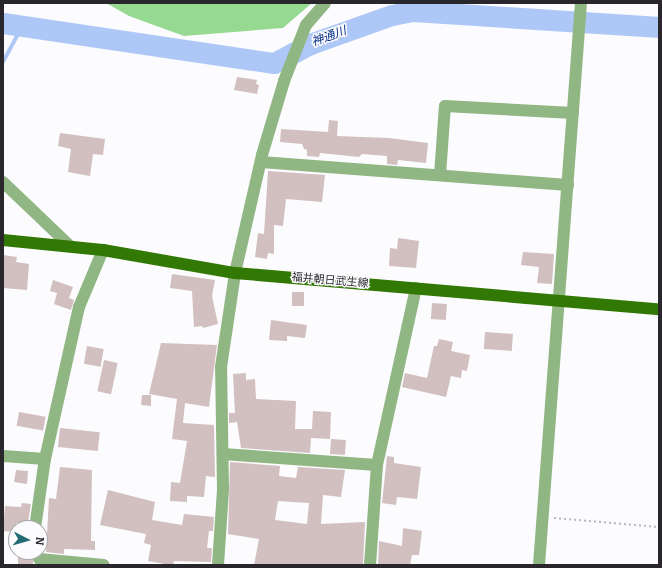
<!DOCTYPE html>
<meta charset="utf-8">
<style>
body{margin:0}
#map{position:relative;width:662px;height:568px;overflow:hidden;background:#fcfbfe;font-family:Bitter,"Noto Sans JP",serif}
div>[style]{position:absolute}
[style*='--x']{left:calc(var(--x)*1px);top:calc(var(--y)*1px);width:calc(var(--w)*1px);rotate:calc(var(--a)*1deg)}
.forest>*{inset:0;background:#96da91}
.stream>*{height:3.5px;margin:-1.75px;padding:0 1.75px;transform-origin:1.75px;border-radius:1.75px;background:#adc8f7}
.river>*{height:21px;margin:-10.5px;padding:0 10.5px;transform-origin:10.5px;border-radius:10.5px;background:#adc8f7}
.building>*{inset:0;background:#d1c0bf;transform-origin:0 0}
.path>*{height:2px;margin-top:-1px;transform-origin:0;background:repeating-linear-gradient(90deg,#b7b6b9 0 2px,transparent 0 5px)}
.minor>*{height:12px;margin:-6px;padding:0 6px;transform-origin:6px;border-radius:6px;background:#90b683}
.major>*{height:12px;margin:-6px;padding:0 6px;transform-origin:6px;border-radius:6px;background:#327804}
span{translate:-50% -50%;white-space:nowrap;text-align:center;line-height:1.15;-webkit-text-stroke:3px #fcfbfe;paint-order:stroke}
.street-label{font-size:11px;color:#29272c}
.water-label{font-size:12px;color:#012d84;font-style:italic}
.frame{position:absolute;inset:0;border:4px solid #29272c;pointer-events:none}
.north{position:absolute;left:8px;top:520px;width:40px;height:40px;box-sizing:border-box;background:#fcfbfe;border:1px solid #a8a6aa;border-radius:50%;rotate:96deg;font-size:11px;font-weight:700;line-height:16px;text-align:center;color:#29272c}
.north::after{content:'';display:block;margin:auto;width:14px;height:18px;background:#236c76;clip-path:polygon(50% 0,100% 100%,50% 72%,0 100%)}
</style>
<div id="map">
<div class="forest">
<div style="clip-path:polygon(106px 3px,312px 3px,283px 28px,184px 36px,129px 16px)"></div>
</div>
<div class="stream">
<div style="--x:3;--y:62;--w:42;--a:-61.6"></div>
</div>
<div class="river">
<div style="--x:3;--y:23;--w:274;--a:8.4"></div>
<div style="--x:274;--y:63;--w:41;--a:-27.8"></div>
<div style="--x:310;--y:44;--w:87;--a:-19.5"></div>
<div style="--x:392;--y:15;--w:21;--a:-11"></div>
<div style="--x:413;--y:11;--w:247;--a:3.7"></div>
</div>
<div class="building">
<div style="clip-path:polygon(237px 77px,257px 80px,256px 84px,259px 85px,257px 94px,234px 90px)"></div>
<div style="clip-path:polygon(329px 120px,338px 121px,337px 136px,389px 138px,428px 143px,426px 163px,398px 160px,397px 165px,387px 164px,387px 156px,362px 154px,359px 157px,320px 153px,319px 157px,307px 156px,307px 150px,304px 149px,302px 144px,280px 142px,281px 129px,328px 132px)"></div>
<div style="clip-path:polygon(60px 133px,105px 139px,103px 155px,93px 154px,90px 176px,68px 172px,71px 149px,58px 146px)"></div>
<div style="clip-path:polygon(268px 171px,325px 175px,322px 202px,286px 199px,283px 226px,274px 225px,274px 254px,268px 253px,267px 259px,255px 257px,258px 233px,264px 234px)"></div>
<div style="clip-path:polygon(398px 238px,419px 241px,416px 268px,389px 266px,390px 248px,397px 249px)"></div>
<div style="clip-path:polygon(523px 252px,554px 254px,552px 284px,537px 283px,539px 267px,521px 265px)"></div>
<div style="clip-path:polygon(3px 255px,17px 257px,16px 262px,29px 264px,27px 290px,3px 288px)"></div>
<div style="clip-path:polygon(172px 274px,215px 280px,212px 296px,218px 324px,203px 328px,202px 326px,194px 327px,192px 291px,170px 288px)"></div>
<div style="clip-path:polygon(53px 280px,73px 287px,69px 298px,74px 300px,71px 310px,54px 304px,57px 293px,50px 291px)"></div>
<div style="left:292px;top:292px;width:12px;height:14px"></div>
<div style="left:432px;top:303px;width:15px;height:16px;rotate:4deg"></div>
<div style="clip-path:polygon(271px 320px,307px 325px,305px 338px,287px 336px,287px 341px,269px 340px)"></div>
<div style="left:485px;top:332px;width:28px;height:17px;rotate:4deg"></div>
<div style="clip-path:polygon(439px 339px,453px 342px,451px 351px,470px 355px,467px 371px,462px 370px,461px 378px,451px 376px,446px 397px,402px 387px,405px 373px,427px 378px,434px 346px,437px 346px)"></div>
<div style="clip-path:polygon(161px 343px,217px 345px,209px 407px,185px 403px,183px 423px,214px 425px,215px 477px,206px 476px,204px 497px,187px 496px,187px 502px,170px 501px,171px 482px,180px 483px,187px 441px,172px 439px,177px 399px,149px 394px)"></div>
<div style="left:87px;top:346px;width:17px;height:18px;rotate:10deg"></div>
<div style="left:104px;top:360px;width:14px;height:32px;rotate:12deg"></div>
<div style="clip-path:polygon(246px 373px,246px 380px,255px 379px,256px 399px,296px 401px,295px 429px,312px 429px,313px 411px,331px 412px,330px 439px,311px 438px,310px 453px,241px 448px,237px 422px,229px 423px,229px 413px,235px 413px,233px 374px)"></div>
<div style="clip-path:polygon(142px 395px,151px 395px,151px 406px,141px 405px)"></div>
<div style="left:19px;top:412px;width:27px;height:14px;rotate:10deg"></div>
<div style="left:60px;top:428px;width:40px;height:19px;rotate:6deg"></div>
<div style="left:331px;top:439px;width:15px;height:15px;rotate:4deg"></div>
<div style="clip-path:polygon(387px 456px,394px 457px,394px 463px,421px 467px,417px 499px,397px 497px,396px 505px,382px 503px)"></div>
<div style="clip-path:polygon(evenodd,230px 462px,280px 466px,279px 476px,296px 478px,298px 467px,345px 470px,341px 497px,323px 495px,321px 524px,365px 522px,363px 565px,254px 565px,259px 539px,228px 534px,230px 462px,278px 501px,309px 503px,307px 524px,275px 520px,278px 501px)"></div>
<div style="clip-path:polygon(60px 467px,92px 470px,91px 541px,95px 541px,95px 550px,64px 549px,64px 554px,46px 552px,49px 498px,56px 499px)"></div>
<div style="clip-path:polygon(16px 470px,28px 471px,27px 484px,14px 482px)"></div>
<div style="clip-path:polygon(108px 490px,155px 502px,152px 520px,182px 525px,184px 514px,214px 517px,213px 531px,209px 531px,207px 548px,212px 548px,211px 562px,174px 561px,173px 565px,170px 565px,148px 561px,151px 545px,144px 543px,146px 534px,100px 525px)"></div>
<div style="clip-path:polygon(22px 503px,31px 504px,28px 522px,16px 523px,16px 532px,3px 531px,5px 506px,21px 507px)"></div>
<div style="clip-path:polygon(403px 528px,422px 531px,419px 555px,412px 555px,410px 565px,378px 565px,379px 541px,402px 546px)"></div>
<div style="left:18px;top:552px;width:15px;height:13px"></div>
</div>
<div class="path">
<div style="--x:554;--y:518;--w:105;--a:4.9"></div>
</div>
<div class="minor">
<div style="--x:261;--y:162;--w:308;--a:4.3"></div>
<div style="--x:440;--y:175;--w:69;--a:-85.9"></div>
<div style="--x:445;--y:106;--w:128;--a:3.1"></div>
<div style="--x:3;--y:182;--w:93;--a:43.7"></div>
<div style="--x:223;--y:454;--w:154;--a:4.1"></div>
<div style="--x:3;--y:456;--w:42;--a:4.1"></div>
<div style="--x:35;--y:528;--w:70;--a:-81.8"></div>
<div style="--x:45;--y:459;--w:156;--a:-77.4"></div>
<div style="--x:79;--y:307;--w:62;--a:-67.2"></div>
<div style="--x:39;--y:559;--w:65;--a:5.3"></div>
<div style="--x:218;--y:565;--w:76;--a:-86.2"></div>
<div style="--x:223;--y:489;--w:122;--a:-90.9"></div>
<div style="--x:221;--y:367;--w:95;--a:-81.5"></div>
<div style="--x:235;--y:273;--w:121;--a:-77.1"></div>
<div style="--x:262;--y:155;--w:77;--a:-73.4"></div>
<div style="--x:284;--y:81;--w:60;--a:-68.6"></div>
<div style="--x:306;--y:25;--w:29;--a:-49"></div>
<div style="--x:370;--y:565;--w:100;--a:-86"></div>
<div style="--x:377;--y:465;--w:181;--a:-77.6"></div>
<div style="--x:539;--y:565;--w:564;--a:-85.73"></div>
</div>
<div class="major">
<div style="--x:3;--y:240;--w:100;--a:5.7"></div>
<div style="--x:103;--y:250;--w:134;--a:9.9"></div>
<div style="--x:235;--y:273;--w:426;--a:4.9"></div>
</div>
<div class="street-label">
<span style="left:330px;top:281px;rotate:5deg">福井朝日武生線</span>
</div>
<div class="water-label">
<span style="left:329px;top:37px;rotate:-20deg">神通川</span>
</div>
<div class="frame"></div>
<div class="north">N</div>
</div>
